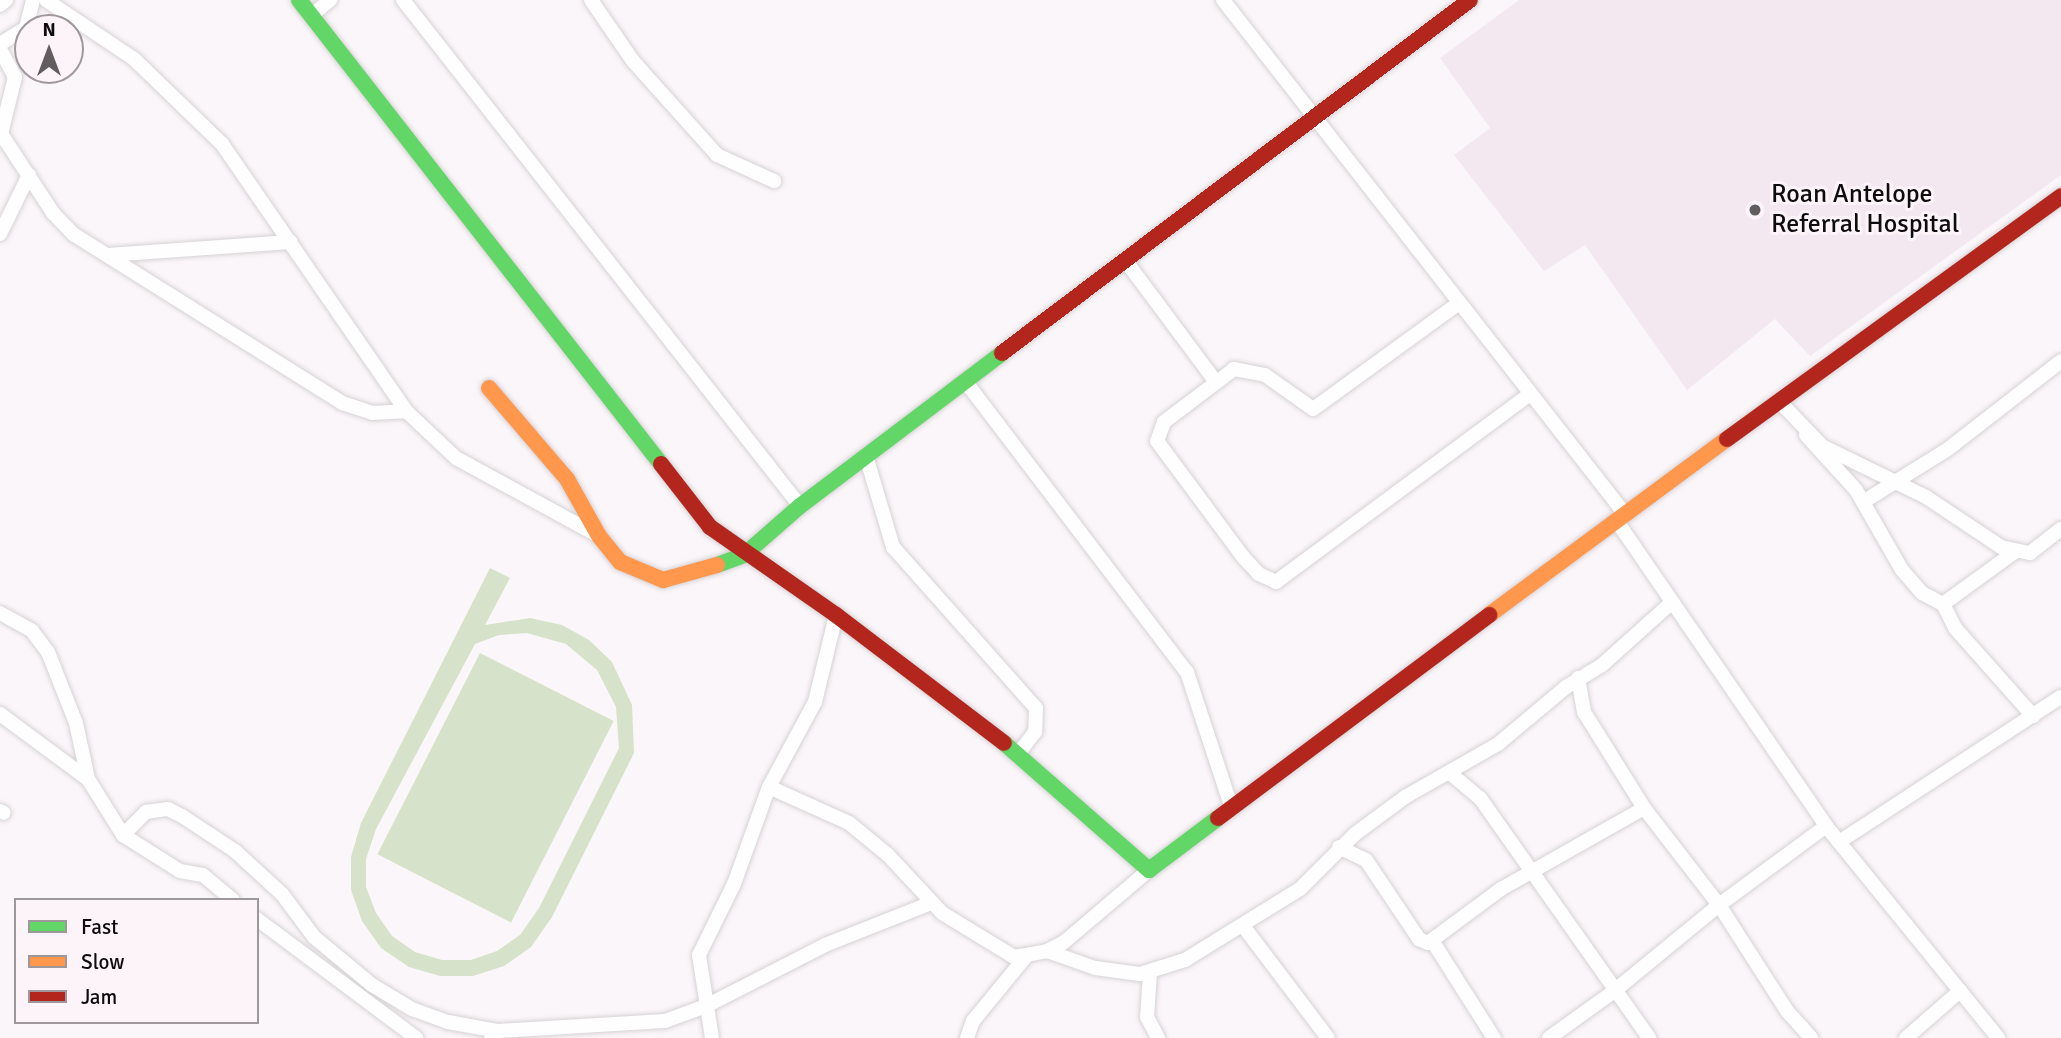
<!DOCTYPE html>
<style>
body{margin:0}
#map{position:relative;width:2061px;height:1038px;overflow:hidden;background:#fbf6f9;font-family:Signika,sans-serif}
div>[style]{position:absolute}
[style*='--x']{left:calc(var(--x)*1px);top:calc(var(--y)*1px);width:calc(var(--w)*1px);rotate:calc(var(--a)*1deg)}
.built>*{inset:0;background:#f3e8ef}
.green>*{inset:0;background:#d6e2c9;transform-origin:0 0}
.roads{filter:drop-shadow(0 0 2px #d6d2d5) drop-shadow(0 0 2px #d6d2d5)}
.street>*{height:14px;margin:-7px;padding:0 7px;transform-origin:7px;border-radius:7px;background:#fefefe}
.fast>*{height:16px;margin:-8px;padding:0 8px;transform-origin:8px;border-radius:8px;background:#63d668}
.slow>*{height:16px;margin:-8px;padding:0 8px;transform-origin:8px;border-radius:8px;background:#ff974d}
.jam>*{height:16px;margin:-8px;padding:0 8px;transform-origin:8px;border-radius:8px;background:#b3261e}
.dots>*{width:19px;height:19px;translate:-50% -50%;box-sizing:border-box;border:4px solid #fdf4fa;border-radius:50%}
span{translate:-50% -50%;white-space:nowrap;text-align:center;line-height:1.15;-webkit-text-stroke:6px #fdf4fa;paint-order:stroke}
.poi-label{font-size:26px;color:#0f0c0e}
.left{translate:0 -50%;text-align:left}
.legend{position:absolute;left:14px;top:898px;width:245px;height:126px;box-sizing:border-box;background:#fdf4fa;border:2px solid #9e979c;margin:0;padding:9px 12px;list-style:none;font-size:21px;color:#0f0c0e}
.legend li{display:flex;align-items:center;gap:14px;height:35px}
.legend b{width:35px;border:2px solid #9e979c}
.north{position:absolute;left:14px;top:14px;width:70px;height:70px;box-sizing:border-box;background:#fdf4fa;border:2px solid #9e979c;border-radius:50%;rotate:0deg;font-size:19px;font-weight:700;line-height:28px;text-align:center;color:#0f0c0e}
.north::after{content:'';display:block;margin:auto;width:24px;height:32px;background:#625e60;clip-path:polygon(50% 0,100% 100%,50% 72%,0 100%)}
</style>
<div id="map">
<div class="built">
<div style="clip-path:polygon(1519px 0,2061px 0,2061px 175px,1810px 356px,1775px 319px,1687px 390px,1585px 245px,1544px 271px,1454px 155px,1490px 128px,1440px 58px)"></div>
</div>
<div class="green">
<div style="clip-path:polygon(evenodd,490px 568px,510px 578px,485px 625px,530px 618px,562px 625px,589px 640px,612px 662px,632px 705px,634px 753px,552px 917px,531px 947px,504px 966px,473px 976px,440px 976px,409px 967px,381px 948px,362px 921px,351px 890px,351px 857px,361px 823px,490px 568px,527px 633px,566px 644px,597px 670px,616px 707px,619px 748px,539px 908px,520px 935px,497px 951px,471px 960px,442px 960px,415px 952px,392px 936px,376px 913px,366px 887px,366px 859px,376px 829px,475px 644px,499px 635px,527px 633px)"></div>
<div style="left:480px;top:653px;width:150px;height:226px;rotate:27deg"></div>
</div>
<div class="roads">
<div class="street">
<div style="--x:46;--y:0;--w:106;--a:33.8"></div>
<div style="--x:134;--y:59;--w:122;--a:44"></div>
<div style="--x:222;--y:144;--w:324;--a:55.4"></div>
<div style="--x:406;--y:411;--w:69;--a:43.2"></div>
<div style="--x:456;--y:458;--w:163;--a:28.6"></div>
<div style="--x:403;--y:0;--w:643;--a:51.88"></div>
<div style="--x:591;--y:0;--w:74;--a:55.5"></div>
<div style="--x:633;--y:61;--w:126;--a:48.2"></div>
<div style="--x:717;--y:155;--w:63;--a:24.5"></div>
<div style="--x:1223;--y:0;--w:653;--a:51.97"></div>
<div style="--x:0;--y:5;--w:8;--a:-40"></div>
<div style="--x:311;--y:16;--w:25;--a:-40"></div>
<div style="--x:0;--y:44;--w:31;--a:-32"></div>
<div style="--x:26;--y:28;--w:29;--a:-76"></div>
<div style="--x:0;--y:49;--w:32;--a:62"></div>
<div style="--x:15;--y:77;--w:59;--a:103.8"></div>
<div style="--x:0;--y:132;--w:97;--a:56.8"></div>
<div style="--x:53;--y:213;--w:29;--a:46"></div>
<div style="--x:73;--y:234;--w:318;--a:32.1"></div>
<div style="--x:342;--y:403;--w:32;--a:18"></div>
<div style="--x:372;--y:413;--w:34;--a:-3"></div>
<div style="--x:0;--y:234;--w:66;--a:-63.8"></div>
<div style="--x:108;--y:255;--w:183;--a:-4.1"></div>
<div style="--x:1125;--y:260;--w:152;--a:53.3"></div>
<div style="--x:1459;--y:303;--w:180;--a:144"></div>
<div style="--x:1313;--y:409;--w:59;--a:-144.7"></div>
<div style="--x:1265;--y:375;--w:32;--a:-169"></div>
<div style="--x:1234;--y:369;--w:88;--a:142.9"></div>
<div style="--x:1164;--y:422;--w:20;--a:110"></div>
<div style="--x:1157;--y:441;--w:144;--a:53.4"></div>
<div style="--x:1243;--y:557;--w:23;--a:47"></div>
<div style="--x:1259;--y:574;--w:19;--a:25"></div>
<div style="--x:1276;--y:582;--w:316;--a:-36.5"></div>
<div style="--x:965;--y:381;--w:366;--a:52.7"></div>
<div style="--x:1187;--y:672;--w:144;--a:71.8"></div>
<div style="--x:1780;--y:402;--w:61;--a:46.3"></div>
<div style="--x:1822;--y:446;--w:116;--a:26.1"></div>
<div style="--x:1926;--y:497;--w:90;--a:33.7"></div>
<div style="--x:2001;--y:547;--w:30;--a:12"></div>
<div style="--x:2030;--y:553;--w:39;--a:-38"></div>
<div style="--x:1806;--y:435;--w:74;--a:47.7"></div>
<div style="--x:1856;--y:490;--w:92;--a:60.1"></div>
<div style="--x:1902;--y:570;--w:30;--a:49"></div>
<div style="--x:1922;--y:593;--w:24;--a:28"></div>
<div style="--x:1943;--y:604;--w:27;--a:63"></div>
<div style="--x:1955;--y:628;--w:118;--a:48.4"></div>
<div style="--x:866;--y:456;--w:95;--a:73.5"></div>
<div style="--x:893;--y:547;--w:215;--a:48.4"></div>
<div style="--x:1036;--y:708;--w:24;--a:92"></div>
<div style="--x:1035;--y:732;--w:28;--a:128"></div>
<div style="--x:1863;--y:502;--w:100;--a:-31.9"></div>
<div style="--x:1948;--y:449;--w:143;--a:-37.9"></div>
<div style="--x:1616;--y:520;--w:371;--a:55.5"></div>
<div style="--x:1826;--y:826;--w:273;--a:50.9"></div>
<div style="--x:1943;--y:604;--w:90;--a:-36"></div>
<div style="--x:0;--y:613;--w:37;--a:29"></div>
<div style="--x:32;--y:631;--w:26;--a:53"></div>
<div style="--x:48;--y:652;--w:76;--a:68.5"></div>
<div style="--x:76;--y:723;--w:57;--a:77.9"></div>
<div style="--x:1578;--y:678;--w:35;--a:80"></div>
<div style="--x:1584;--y:712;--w:113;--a:58"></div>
<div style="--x:0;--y:714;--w:109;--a:36.5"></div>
<div style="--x:88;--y:779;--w:66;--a:58"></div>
<div style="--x:123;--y:835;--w:67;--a:32.3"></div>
<div style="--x:180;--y:871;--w:23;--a:10"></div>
<div style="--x:203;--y:875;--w:39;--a:40"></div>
<div style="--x:1451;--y:774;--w:38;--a:40"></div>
<div style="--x:1480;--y:798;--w:294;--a:54.8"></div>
<div style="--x:769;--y:787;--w:97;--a:-61.6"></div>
<div style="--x:815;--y:702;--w:89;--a:-76.4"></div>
<div style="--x:0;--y:811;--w:4;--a:27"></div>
<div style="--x:123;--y:835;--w:33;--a:-45"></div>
<div style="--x:146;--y:812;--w:22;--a:-8"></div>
<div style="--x:168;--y:809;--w:16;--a:27"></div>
<div style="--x:182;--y:816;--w:64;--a:33.4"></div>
<div style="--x:235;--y:851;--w:64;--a:42.5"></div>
<div style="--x:282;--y:894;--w:54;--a:53.3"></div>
<div style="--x:314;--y:937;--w:75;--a:39.6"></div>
<div style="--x:372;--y:985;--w:47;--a:31"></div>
<div style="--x:412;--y:1009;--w:38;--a:20"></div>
<div style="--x:448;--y:1022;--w:51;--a:10.2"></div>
<div style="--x:1839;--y:842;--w:265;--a:-33.2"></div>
<div style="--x:1339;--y:847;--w:30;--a:26"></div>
<div style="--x:1366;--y:860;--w:95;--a:56.1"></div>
<div style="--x:1419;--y:939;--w:10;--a:24"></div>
<div style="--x:1428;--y:943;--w:91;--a:-36.5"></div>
<div style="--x:1501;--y:889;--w:164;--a:-29.5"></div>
<div style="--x:1644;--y:808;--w:123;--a:52.3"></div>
<div style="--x:1719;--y:905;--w:133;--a:-36.4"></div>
<div style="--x:257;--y:919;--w:199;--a:36.8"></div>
<div style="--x:1244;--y:927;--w:139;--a:52.9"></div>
<div style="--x:1433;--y:942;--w:114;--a:57.6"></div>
<div style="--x:1047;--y:951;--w:51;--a:19.5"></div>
<div style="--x:1095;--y:968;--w:45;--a:7.6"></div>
<div style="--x:1140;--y:974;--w:47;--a:-17.3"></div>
<div style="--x:1185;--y:960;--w:135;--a:-31.7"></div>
<div style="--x:1300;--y:889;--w:78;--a:-45"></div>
<div style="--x:1355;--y:834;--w:62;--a:-36.5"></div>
<div style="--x:1405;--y:797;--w:107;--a:-29.7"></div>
<div style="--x:1498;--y:744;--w:89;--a:-40"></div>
<div style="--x:1566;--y:687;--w:42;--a:-31.4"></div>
<div style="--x:1602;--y:665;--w:93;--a:-41.9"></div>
<div style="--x:1150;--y:973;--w:44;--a:93.9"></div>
<div style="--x:1147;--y:1017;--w:24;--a:62"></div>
<div style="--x:491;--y:1038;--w:10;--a:-45"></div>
<div style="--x:498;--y:1031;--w:167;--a:-3.4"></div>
<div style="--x:665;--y:1021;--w:44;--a:-20.1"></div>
<div style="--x:706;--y:1006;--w:134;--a:-27.1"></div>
<div style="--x:825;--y:945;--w:114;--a:-21.6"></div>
<div style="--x:712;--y:1038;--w:84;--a:-98.9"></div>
<div style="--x:699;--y:955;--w:79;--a:-63.8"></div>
<div style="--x:734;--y:884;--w:103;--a:-70.2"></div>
<div style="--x:769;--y:787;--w:88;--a:24.2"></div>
<div style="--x:849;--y:823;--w:50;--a:39.4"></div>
<div style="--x:888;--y:855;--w:79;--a:47"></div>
<div style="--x:942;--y:913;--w:84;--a:31.4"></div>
<div style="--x:1014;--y:957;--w:34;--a:-10"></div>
<div style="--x:1047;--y:951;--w:18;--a:-27"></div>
<div style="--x:1063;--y:943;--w:113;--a:-40.3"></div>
<div style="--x:967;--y:1038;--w:18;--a:-71"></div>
<div style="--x:973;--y:1021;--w:85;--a:-50.7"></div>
<div style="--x:1549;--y:1038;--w:79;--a:-35.7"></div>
<div style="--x:1613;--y:992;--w:137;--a:-39.4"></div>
<div style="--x:1719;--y:905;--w:126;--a:57.3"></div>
<div style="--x:1787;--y:1011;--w:36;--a:48"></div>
<div style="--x:1906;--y:1038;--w:72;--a:-41"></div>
</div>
<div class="fast">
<div style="--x:299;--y:0;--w:589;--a:52.04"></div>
<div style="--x:717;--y:565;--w:29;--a:-20"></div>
<div style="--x:744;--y:555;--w:74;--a:-41.2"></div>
<div style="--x:800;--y:506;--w:253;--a:-37.1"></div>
<div style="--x:1004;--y:743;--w:193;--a:41.2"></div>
<div style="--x:1149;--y:870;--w:86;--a:-37"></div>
</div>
<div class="slow">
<div style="--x:489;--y:388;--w:120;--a:49.4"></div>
<div style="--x:567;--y:479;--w:65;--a:60.7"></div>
<div style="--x:599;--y:536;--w:33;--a:51"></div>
<div style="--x:620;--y:562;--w:47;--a:22.7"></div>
<div style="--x:663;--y:580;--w:56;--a:-15.5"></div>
<div style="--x:1489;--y:615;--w:296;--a:-36.5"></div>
</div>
<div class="jam">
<div style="--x:1002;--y:353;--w:586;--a:-37.03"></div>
<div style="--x:1727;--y:439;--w:413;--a:-36"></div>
<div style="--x:661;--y:464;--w:80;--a:52.1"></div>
<div style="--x:710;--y:527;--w:154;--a:34.9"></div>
<div style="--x:836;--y:615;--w:211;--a:37.3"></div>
<div style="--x:1218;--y:818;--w:339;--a:-36.8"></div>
</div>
</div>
<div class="dots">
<div style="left:1755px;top:210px;background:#625e60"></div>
</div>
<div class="poi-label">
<span class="left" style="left:1771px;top:210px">Roan Antelope<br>Referral Hospital</span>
</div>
<ul class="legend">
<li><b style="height:9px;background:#63d668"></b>Fast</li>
<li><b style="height:9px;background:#ff974d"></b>Slow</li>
<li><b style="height:9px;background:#b3261e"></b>Jam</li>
</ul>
<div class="north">N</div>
</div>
